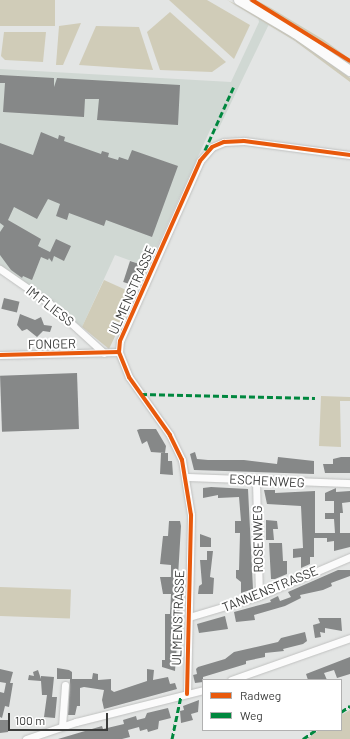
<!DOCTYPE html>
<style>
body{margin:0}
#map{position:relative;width:350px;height:739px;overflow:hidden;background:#e3e5e4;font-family:Barlow,sans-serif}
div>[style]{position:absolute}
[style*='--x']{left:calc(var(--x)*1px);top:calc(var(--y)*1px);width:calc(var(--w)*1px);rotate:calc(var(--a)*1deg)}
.built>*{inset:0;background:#d0d8d3}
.green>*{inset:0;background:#d0ccb8;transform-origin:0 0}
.building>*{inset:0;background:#868888;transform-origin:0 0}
.roads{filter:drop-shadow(0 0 1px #c0c1c0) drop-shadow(0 0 1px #c0c1c0)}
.street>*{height:7px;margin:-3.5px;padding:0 3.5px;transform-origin:3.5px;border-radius:3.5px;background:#fbfbfb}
.secondary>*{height:10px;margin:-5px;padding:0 5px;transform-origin:5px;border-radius:5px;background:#fbfbfb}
.quiet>*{height:3px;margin-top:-1.5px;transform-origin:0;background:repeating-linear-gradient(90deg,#00873e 0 6px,transparent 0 9px)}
.cycleway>*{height:4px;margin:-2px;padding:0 2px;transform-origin:2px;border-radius:2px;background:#e8590c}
span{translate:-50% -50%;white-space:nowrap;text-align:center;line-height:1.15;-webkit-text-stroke:4px #fff;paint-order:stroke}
.street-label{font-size:13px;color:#3b3c3b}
.legend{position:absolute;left:202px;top:679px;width:140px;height:52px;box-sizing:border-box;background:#fff;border:1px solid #b1b1b1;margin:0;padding:5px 7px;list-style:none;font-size:12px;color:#3b3c3b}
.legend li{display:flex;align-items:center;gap:8px;height:20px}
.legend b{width:20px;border:1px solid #b1b1b1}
.scale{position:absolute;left:8px;top:713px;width:100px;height:18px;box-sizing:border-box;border:2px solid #3b3c3b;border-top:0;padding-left:5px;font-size:12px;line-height:14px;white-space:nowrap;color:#3b3c3b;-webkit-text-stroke:3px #fff;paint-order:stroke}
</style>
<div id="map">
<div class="built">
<div style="clip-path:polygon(258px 18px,269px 24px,218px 130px,211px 128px,148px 267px,115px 255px,82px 327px,0 265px,0 69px,231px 82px,259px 22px)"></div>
</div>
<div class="green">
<div style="left:0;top:0;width:55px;height:26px"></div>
<div style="clip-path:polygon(169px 0,207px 0,250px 25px,234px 59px)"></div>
<div style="clip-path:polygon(227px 0,260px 16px,305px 45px,350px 78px,350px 82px,295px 41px)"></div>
<div style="clip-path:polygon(246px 0,256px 0,271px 8px,324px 40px,350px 59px,350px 66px,303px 34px)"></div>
<div style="clip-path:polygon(170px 12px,226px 62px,212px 72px,160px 70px,147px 32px)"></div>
<div style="clip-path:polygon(81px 23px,63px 65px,56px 65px,59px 26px)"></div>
<div style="clip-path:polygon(96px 26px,139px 27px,153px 70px,79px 65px)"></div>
<div style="clip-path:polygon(4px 32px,46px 32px,43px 62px,5px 60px,1px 56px)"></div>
<div style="clip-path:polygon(104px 280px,135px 294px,109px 349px,82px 327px)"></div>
<div style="clip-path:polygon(321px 396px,350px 397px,350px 401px,340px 401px,341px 447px,319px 446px)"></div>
<div style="left:0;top:587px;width:71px;height:29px;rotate:2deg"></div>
<div style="clip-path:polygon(350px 710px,350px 739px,307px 739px,319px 730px,341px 730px,341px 715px)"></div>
</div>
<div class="building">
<div style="clip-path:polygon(0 75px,54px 78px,54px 87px,57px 78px,180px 85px,178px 125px,97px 120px,99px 99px,85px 99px,84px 117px,3px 112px,5px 83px,0 83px)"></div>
<div style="clip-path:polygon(41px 132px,58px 139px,59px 135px,65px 137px,64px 141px,101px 154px,102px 151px,109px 153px,108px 157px,118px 160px,119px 157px,128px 160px,132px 150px,178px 166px,152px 237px,106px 220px,104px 226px,69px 213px,67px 220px,56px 216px,60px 204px,48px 199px,37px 219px,14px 207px,8px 220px,41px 239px,38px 246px,50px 252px,56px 239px,71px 246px,64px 261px,54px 256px,52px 262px,49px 258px,48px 260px,41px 257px,32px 280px,23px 276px,22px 278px,11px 270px,0 255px,0 232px,4px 226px,0 223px,0 143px,33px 155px)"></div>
<div style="left:130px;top:261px;width:9px;height:22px;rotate:18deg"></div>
<div style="left:4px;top:298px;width:16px;height:11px;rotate:14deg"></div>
<div style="clip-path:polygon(20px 314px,35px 320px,41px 317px,44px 325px,52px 326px,50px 332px,43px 331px,37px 337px,27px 329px,22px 331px,17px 325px)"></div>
<div style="left:77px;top:373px;width:56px;height:77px;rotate:88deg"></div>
<div style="clip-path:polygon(140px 429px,156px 429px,166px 446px,165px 453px,151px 452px,147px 441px,142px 444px,137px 430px)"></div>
<div style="clip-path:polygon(195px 452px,197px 459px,208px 460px,244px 460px,277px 464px,278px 457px,314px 461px,314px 474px,194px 470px,190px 454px)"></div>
<div style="clip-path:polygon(161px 453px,168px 453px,168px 461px,172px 461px,173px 475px,160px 474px)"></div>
<div style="clip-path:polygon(341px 457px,350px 457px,350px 473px,325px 473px,323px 464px,333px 464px,333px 459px)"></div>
<div style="clip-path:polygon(211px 487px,248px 489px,253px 589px,241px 593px,241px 582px,236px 578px,236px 570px,239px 570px,240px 533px,235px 533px,235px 521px,241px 521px,239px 497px,218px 498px,218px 495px,203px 498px,203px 488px)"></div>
<div style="clip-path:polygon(336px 488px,336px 492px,350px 491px,350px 502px,342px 503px,343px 513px,340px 513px,340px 533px,350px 533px,350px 547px,334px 551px,334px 541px,327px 542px,327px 538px,314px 538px,314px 557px,310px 557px,310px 564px,301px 568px,301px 557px,293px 558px,293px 549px,303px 548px,301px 506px,267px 504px,264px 490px,275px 490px,275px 493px,315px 491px,315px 533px,335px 533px,334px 519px,325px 519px,325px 513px,334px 513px,334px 501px,325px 501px,325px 493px)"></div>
<div style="clip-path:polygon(266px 520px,277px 521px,278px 529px,273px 529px,274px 540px,266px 540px)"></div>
<div style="clip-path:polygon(169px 521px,180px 521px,181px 526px,177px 593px,180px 605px,175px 671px,162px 667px,162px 660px,165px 660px,165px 614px,170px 614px,171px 594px,163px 594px,160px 577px,171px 577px,171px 565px,160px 564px,163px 536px,168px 536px)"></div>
<div style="clip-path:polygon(200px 534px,211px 538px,211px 547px,200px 547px)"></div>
<div style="clip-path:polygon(269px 543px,282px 543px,283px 561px,287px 561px,287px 574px,275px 579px,271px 579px)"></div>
<div style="clip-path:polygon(207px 551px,213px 551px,210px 577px,214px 578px,213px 594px,198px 594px,199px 586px,202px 584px,200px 560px,207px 560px)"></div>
<div style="clip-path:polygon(338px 570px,350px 570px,350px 576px,331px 583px,332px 586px,323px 590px,300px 595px,301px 598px,285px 606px,254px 615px,255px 620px,236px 622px,234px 612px,271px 602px,270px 600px,278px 596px,280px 601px,291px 597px,288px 592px)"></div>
<div style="clip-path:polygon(225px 616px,228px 629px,199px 633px,197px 624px)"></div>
<div style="clip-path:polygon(318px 618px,341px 618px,342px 631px,325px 628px,325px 633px,320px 632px,321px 637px,315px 638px,313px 625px,320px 623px)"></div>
<div style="clip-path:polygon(305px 632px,307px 641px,303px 644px,283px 649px,284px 651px,265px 653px,265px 657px,246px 661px,246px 664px,203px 677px,203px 682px,195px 683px,193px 675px,197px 674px,196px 669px,198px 667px,225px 659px,234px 652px,278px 642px,281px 638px)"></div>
<div style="clip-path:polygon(350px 657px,350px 674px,337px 678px,334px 670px,324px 673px,327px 680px,308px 680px,306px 674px)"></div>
<div style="clip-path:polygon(57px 668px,69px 670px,72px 672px,72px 679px,92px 679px,93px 673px,98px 674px,98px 680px,111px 679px,111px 690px,114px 692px,147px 681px,147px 669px,154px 670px,153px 680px,168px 677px,170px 684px,175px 683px,177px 689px,104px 709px,102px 700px,104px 690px,84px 687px,80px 688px,80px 706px,77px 706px,75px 715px,68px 715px,70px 679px,57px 679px)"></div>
<div style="clip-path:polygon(0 669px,13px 672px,10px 683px,13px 683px,9px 707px,5px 706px,2px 718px,0 717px,0 692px,4px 693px,6px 683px,0 682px)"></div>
<div style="clip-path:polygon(38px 670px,41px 679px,41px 676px,54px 677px,52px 697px,57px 697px,55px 718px,44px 717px,47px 695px,42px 695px,41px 681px,28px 680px,29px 675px,34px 676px,33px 672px)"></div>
<div style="clip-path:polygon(199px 700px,198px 712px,191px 714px,193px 720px,181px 723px,180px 711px,184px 710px,183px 706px)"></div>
<div style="clip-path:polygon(168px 708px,171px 718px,159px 721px,158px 729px,148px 732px,147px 729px,140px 731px,139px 727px,128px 730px,130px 737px,122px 739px,58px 739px,102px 726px,103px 729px,124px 724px,123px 720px,136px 716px,137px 720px,145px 718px,147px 713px)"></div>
<div style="clip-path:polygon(0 720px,10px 720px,8px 732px,0 733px)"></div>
</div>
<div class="roads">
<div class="street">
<div style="--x:0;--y:269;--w:60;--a:34.8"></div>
<div style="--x:49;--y:303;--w:74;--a:42.3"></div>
<div style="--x:0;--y:355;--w:119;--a:-1.4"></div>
<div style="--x:185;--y:477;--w:165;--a:2.1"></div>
<div style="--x:256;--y:481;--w:115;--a:88.5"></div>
<div style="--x:189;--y:617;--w:73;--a:-16.7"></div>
<div style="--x:259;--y:596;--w:99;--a:-23.2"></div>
<div style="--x:231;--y:680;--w:126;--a:-19.4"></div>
<div style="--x:187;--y:694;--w:179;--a:-88.7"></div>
<div style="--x:191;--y:515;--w:56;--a:-99.3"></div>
<div style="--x:182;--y:460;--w:28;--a:-116"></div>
<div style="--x:170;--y:435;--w:71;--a:-125.3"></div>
<div style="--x:129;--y:377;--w:27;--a:-112"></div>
<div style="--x:119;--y:352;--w:11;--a:-85"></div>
<div style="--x:120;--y:341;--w:197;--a:-66"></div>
<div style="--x:200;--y:161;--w:18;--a:-49"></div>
<div style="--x:212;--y:147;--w:13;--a:-23"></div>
<div style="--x:224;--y:142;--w:20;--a:-3"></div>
<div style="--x:244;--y:141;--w:107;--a:7.5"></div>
<div style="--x:62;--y:727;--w:42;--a:-85.9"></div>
<div style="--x:26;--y:739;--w:53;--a:-18.8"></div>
<div style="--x:76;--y:722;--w:131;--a:-14.1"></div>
</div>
<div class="secondary">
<div style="--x:239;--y:0;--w:65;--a:30.5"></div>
<div style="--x:295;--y:33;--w:67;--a:34.6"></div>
</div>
</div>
<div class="quiet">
<div style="--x:205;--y:150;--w:72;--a:-65.6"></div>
<div style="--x:141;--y:394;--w:174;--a:1.3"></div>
<div style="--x:341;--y:712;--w:11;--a:-34"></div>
<div style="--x:172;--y:739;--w:44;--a:-78.2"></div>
<div style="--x:303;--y:739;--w:16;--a:-35"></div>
</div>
<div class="cycleway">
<div style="--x:252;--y:0;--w:115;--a:31.9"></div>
<div style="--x:0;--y:355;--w:119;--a:-1.4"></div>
<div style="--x:187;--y:694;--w:179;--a:-88.7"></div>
<div style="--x:191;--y:515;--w:56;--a:-99.3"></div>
<div style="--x:182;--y:460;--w:28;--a:-116"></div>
<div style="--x:170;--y:435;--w:71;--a:-125.3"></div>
<div style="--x:129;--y:377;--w:27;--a:-112"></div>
<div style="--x:119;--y:352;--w:11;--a:-85"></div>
<div style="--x:120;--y:341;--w:197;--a:-66"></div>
<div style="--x:200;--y:161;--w:18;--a:-49"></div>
<div style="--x:212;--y:147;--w:13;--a:-23"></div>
<div style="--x:224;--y:142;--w:20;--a:-3"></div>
<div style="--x:244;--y:141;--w:107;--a:7.5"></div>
</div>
<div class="street-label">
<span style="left:132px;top:290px;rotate:-66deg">ULMENSTRASSE</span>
<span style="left:50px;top:306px;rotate:38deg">IM FLIESS</span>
<span style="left:52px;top:344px;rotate:-1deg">FONGER</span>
<span style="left:267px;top:481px;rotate:3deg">ESCHENWEG</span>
<span style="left:258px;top:539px;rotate:-91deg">ROSENWEG</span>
<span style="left:270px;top:589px;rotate:-22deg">TANNENSTRASSE</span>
<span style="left:178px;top:618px;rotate:-88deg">ULMENSTRASSE</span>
</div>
<ul class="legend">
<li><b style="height:5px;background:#e8590c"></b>Radweg</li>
<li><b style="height:5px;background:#00873e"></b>Weg</li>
</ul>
<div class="scale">100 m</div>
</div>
